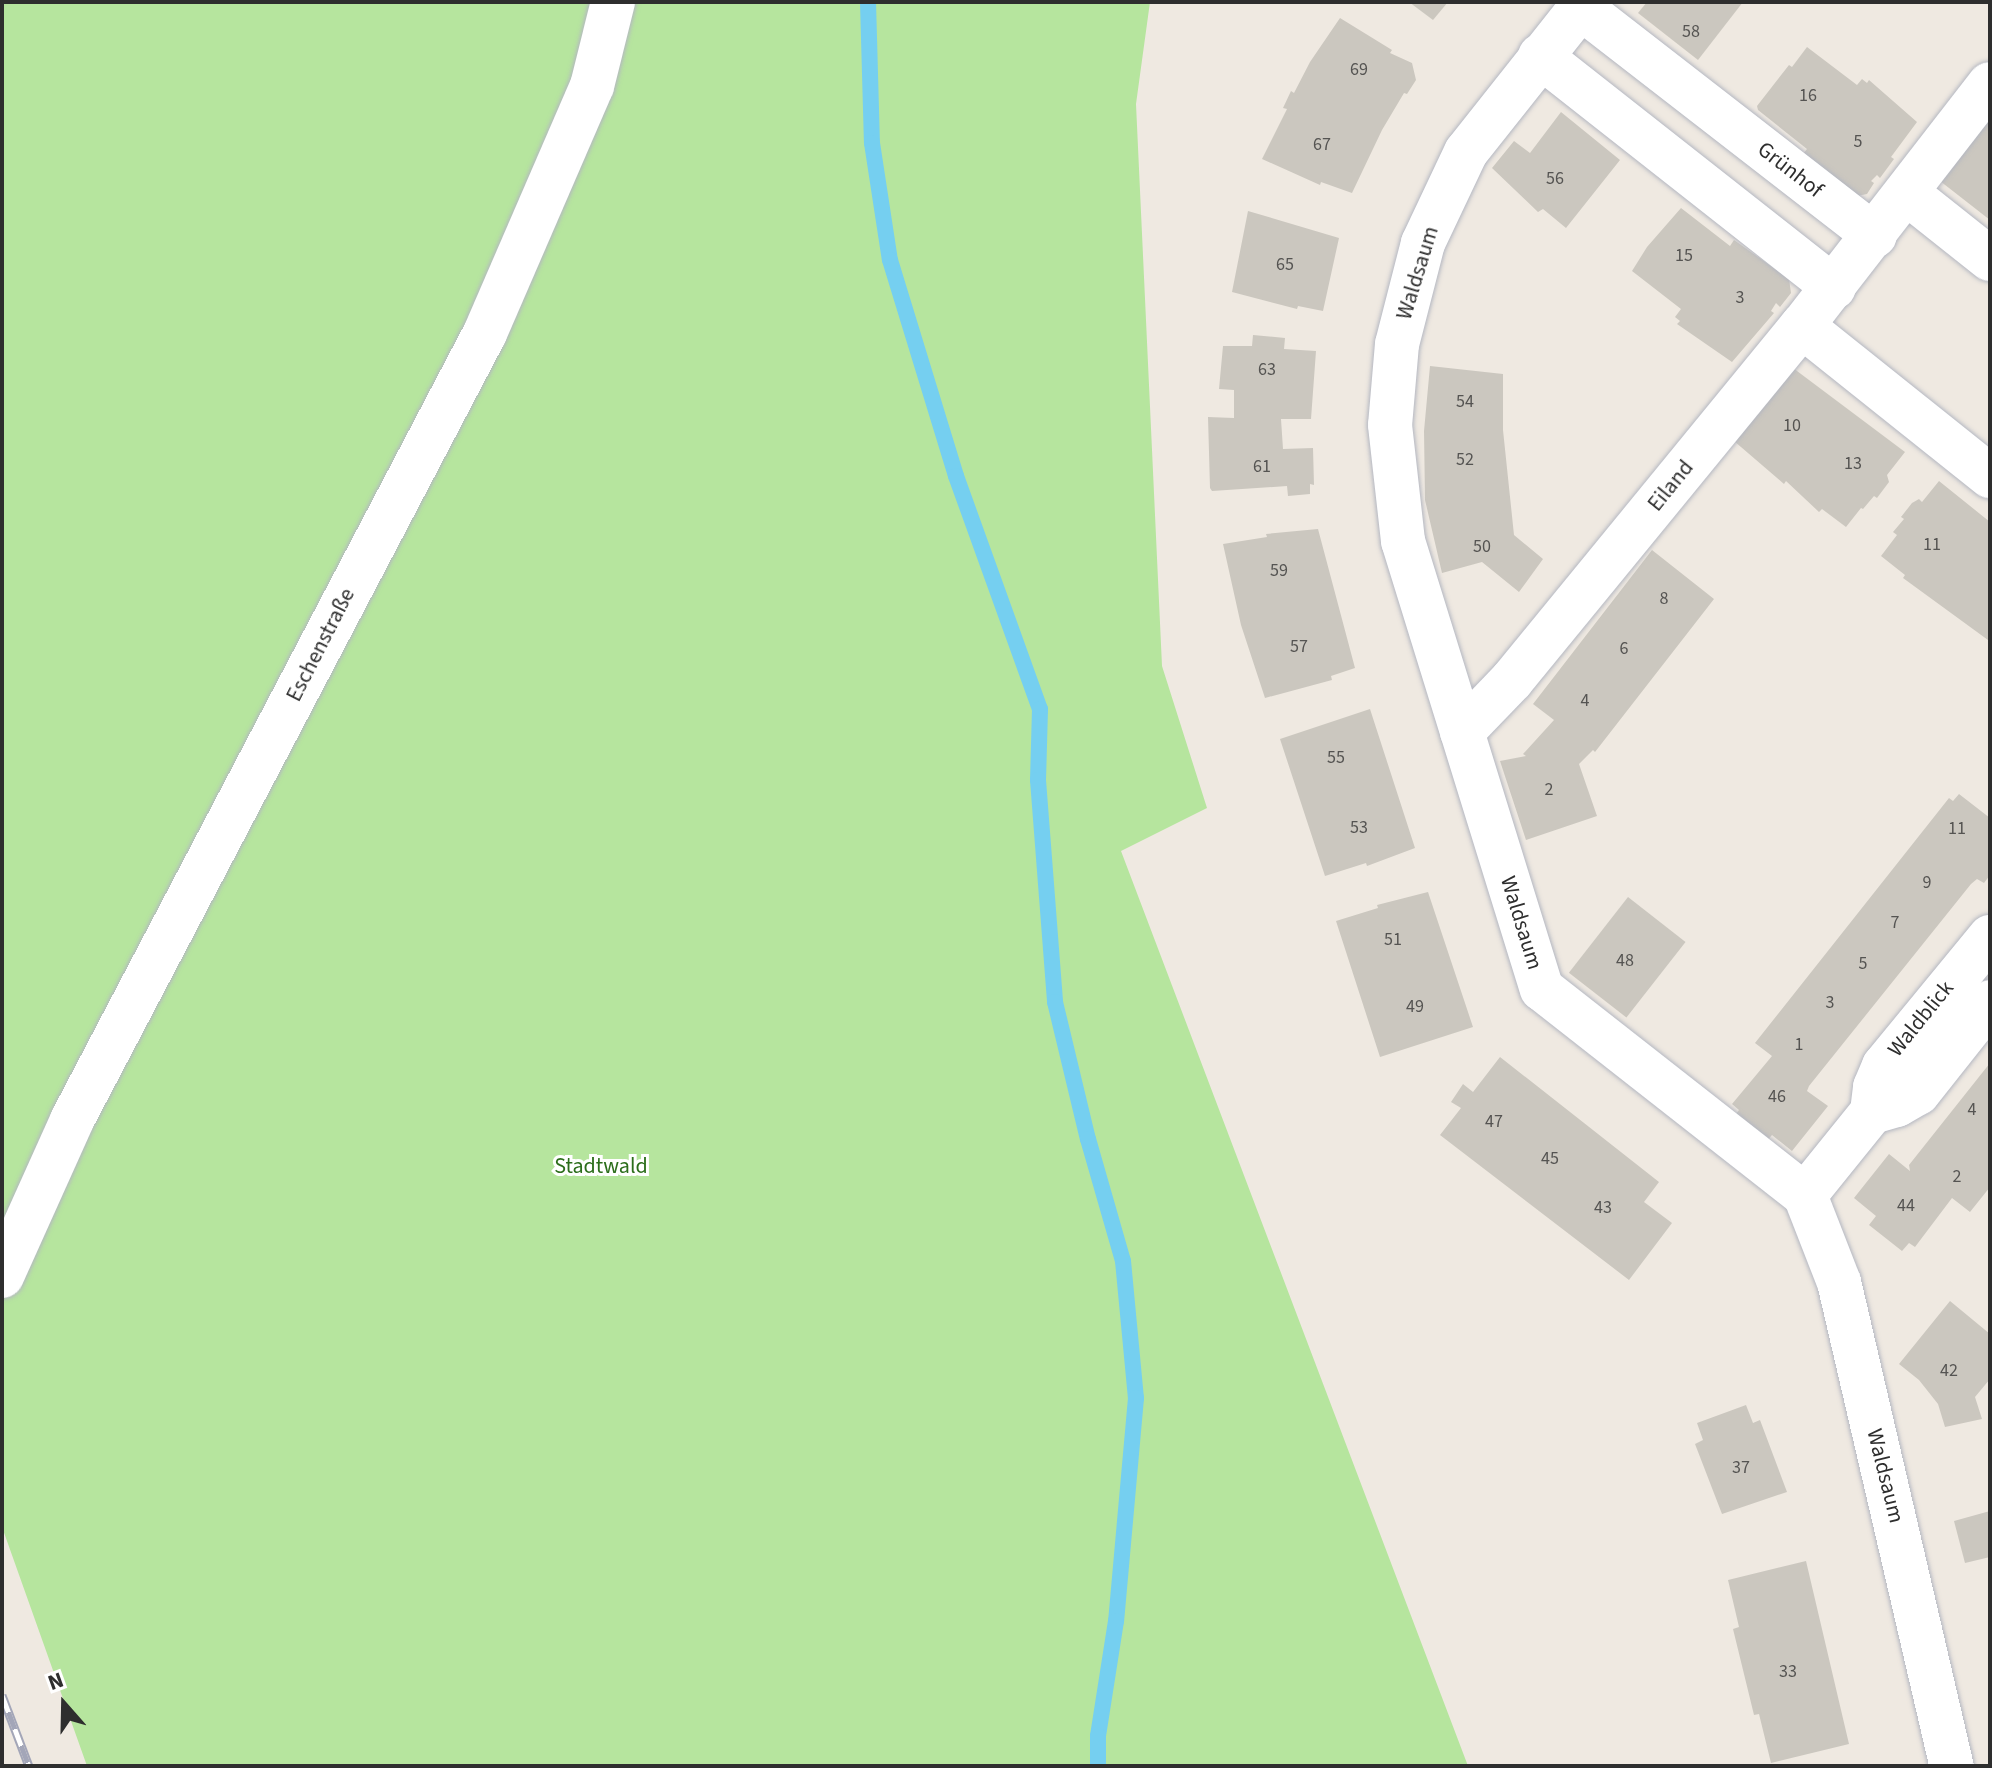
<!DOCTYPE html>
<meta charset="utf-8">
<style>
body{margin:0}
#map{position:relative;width:1992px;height:1768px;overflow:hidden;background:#efe9e1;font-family:"Source Sans 3",sans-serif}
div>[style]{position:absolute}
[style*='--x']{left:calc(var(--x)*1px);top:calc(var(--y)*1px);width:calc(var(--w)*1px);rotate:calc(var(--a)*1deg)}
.green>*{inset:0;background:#b6e59e}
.stream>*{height:16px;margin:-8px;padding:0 8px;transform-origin:8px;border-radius:8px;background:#75cff0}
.building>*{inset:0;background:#cbc7bf;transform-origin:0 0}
.roads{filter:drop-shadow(0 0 2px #b4b7c1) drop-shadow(0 0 2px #b4b7c1)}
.minor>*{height:44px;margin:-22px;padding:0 22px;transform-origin:22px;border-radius:22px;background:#fff}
.rail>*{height:9px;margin-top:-4.5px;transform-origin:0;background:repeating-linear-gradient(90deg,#fff 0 18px,#a3a6b8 0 36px);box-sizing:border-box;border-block:2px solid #a3a6b8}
span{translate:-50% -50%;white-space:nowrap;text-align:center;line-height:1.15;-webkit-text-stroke:6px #fff;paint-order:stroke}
.number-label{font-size:18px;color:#555452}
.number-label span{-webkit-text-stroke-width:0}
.street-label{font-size:22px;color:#2e2e2e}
.park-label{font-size:22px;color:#2c6e1b}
.frame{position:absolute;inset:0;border:4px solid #2e2e2e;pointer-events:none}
.north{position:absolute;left:24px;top:1664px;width:80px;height:80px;-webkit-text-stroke:6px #fff;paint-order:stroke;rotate:340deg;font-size:22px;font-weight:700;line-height:32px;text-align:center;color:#2e2e2e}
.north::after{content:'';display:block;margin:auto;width:28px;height:36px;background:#2e2e2e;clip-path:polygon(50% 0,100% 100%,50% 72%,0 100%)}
</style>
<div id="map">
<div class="green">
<div style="clip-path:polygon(2px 2px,1150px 2px,1136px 104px,1162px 666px,1207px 808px,1121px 851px,1468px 1766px,87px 1766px,2px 1527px)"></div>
</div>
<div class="stream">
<div style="--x:868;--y:2;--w:141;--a:88.4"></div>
<div style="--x:872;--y:143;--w:118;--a:81.3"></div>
<div style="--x:890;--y:260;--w:226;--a:73"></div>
<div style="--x:956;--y:476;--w:248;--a:70.2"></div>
<div style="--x:1040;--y:709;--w:71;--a:91.6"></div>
<div style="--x:1038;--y:780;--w:223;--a:85.6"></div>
<div style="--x:1055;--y:1002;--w:141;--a:76.5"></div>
<div style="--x:1088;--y:1139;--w:127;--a:74"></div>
<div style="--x:1123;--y:1261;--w:138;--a:84.6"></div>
<div style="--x:1136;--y:1398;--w:224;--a:95.1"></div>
<div style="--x:1116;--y:1621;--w:116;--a:98.9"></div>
<div style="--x:1098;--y:1736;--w:30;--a:90"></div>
</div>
<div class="building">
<div style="clip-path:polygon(1409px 2px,1448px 2px,1433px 20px)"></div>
<div style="clip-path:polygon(1647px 2px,1743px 2px,1698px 60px,1638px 13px)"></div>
<div style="clip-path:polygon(1340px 18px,1392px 50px,1390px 53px,1412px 63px,1416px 80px,1407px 94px,1404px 93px,1382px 130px,1352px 193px,1321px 182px,1320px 185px,1262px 159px,1287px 109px,1283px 108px,1291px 91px,1294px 93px,1310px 62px)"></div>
<div style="clip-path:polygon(1807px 47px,1857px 85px,1862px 79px,1867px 83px,1869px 80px,1917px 122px,1891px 157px,1894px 159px,1880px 178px,1877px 175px,1871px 181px,1874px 183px,1867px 194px,1852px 197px,1803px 154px,1807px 149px,1758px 110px,1757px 106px,1789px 65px,1792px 67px)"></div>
<div style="clip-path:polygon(1561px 112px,1620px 160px,1566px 228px,1543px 209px,1538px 212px,1492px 168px,1514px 141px,1530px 153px)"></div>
<div style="clip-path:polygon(1990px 115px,1990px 220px,1940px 181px)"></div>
<div style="clip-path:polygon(1681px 208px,1730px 246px,1734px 240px,1789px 279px,1791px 293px,1780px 307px,1776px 303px,1771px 311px,1774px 313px,1732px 362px,1677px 324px,1680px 321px,1675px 317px,1681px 309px,1632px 271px,1647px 247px)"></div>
<div style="clip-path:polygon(1248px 211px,1339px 238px,1323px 311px,1298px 306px,1297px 309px,1232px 292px)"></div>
<div style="clip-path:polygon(1253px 335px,1285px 338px,1284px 349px,1316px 351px,1311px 419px,1281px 419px,1283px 449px,1313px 448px,1314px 485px,1310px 484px,1310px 494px,1288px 496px,1287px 486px,1212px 491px,1210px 488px,1208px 417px,1234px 418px,1234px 390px,1219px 389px,1223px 346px,1252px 346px)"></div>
<div style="clip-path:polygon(1430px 366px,1503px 374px,1503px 430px,1514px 535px,1543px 559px,1519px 592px,1482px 562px,1442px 573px,1425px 500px,1424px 431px)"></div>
<div style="clip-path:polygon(1793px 368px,1905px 452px,1887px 475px,1889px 482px,1877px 498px,1874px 496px,1863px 509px,1861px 508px,1846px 527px,1822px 509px,1819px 512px,1786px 481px,1784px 484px,1734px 441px)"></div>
<div style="clip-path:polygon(1939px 481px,1990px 522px,1988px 640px,1903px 578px,1905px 575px,1881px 556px,1897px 535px,1893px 532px,1904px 519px,1901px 517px,1912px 503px,1919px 499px,1922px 502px)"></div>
<div style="clip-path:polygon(1318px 529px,1355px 668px,1331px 676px,1332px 680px,1265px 698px,1241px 625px,1223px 544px,1267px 537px,1266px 534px)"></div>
<div style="clip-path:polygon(1652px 550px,1714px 599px,1595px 752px,1593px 750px,1579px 764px,1597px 816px,1526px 840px,1500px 761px,1526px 756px,1523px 754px,1554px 720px,1533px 704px)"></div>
<div style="clip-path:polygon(1370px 709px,1415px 848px,1367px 866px,1366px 863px,1325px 876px,1280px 739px)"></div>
<div style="clip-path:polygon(1959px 794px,1990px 818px,1990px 875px,1984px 883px,1977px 879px,1971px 884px,1809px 1086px,1807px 1091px,1828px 1106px,1792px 1151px,1772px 1135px,1765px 1143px,1733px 1118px,1739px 1110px,1732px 1104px,1772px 1056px,1755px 1043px,1949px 798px,1953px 801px)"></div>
<div style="clip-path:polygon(1428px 892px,1473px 1027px,1380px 1057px,1336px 921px,1378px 908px,1377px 905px)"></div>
<div style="left:1628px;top:897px;width:73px;height:96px;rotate:38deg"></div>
<div style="clip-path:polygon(1500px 1057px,1659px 1182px,1644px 1202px,1672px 1223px,1629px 1280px,1440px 1135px,1461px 1108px,1451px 1102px,1463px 1084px,1473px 1092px)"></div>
<div style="clip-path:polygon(1990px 1063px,1990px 1187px,1970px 1212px,1952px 1198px,1915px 1247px,1909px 1243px,1902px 1251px,1869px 1225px,1876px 1216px,1854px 1198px,1889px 1154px,1910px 1171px,1909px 1165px)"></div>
<div style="clip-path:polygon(1950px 1301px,1990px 1334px,1990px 1379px,1975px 1397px,1982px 1419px,1945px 1427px,1938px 1404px,1919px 1380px,1899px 1364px)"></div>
<div style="clip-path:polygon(1746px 1405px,1753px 1423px,1760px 1420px,1787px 1492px,1722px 1514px,1695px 1444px,1703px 1440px,1697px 1423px)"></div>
<div style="clip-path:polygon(1990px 1511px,1990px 1557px,1965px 1563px,1954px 1521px)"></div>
<div style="clip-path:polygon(1806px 1561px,1849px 1744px,1771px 1763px,1759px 1714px,1754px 1715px,1733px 1629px,1739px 1627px,1728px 1580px)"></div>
</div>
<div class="roads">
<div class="minor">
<div style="--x:1585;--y:2;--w:191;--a:128.4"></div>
<div style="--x:1466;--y:152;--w:101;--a:115.3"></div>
<div style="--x:1423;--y:243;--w:104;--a:104.4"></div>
<div style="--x:1397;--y:344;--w:81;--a:94.9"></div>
<div style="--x:1390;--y:425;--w:117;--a:83.6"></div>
<div style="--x:1403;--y:541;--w:469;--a:72.8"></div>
<div style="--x:1542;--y:989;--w:334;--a:38.1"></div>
<div style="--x:1805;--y:1195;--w:93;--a:68.7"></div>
<div style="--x:1839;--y:1282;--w:497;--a:76.9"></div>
<div style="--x:1580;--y:7;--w:373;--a:37.8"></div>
<div style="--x:1540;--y:56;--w:374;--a:38.2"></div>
<div style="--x:1908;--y:194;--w:105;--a:38.4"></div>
<div style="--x:1802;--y:326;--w:241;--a:38.6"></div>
<div style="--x:1462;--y:732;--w:72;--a:-46.1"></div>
<div style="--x:1512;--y:680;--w:458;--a:-50.7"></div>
<div style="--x:1802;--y:326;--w:306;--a:-52.2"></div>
<div style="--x:1872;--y:1112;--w:25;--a:-83"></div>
<div style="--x:1875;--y:1087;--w:23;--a:-67"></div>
<div style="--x:1884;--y:1066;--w:167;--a:-50.6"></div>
<div style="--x:1805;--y:1195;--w:107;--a:-51.1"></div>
<div style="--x:1872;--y:1112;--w:26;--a:-16"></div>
<div style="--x:1897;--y:1105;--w:24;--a:-30"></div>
<div style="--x:1918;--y:1093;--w:116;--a:-51.6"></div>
<div style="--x:2;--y:1276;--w:171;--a:-65.8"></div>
<div style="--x:72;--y:1120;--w:889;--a:-62.31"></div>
<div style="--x:485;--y:333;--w:269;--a:-66.6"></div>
<div style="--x:592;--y:86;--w:87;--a:-76"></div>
</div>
</div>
<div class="rail">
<div style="--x:2;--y:1695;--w:76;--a:69.2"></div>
</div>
<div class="number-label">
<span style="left:1691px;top:32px">58</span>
<span style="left:1359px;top:70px">69</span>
<span style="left:1808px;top:96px">16</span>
<span style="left:1858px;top:142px">5</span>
<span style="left:1322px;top:145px">67</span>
<span style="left:1555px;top:179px">56</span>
<span style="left:1684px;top:256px">15</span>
<span style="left:1285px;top:265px">65</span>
<span style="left:1740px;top:298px">3</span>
<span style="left:1267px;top:370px">63</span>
<span style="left:1465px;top:402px">54</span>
<span style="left:1792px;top:426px">10</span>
<span style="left:1465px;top:460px">52</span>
<span style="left:1853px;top:464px">13</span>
<span style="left:1262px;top:467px">61</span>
<span style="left:1932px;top:545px">11</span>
<span style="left:1482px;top:547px">50</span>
<span style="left:1279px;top:571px">59</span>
<span style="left:1664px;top:599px">8</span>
<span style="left:1299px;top:647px">57</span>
<span style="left:1624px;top:649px">6</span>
<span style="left:1585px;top:701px">4</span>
<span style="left:1336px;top:758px">55</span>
<span style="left:1549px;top:790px">2</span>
<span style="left:1359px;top:828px">53</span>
<span style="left:1957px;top:829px">11</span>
<span style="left:1927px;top:883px">9</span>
<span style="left:1895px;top:923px">7</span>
<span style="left:1393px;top:940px">51</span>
<span style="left:1625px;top:961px">48</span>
<span style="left:1863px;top:964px">5</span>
<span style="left:1830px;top:1003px">3</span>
<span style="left:1415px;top:1007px">49</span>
<span style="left:1799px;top:1045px">1</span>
<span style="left:1777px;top:1097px">46</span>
<span style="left:1972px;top:1110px">4</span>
<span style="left:1494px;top:1122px">47</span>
<span style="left:1550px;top:1159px">45</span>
<span style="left:1957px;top:1177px">2</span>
<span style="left:1906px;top:1206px">44</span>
<span style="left:1603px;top:1208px">43</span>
<span style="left:1949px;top:1371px">42</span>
<span style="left:1741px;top:1468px">37</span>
<span style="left:1788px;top:1672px">33</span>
</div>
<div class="street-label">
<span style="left:1790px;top:170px;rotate:38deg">Grünhof</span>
<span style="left:1418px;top:273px;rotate:-73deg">Waldsaum</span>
<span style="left:1671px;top:486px;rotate:-51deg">Eiland</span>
<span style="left:321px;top:645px;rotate:-63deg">Eschenstraße</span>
<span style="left:1521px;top:923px;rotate:73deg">Waldsaum</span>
<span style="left:1921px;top:1019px;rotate:-51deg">Waldblick</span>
<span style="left:1885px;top:1476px;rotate:76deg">Waldsaum</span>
</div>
<div class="park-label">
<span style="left:601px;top:1167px">Stadtwald</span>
</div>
<div class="frame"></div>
<div class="north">N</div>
</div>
